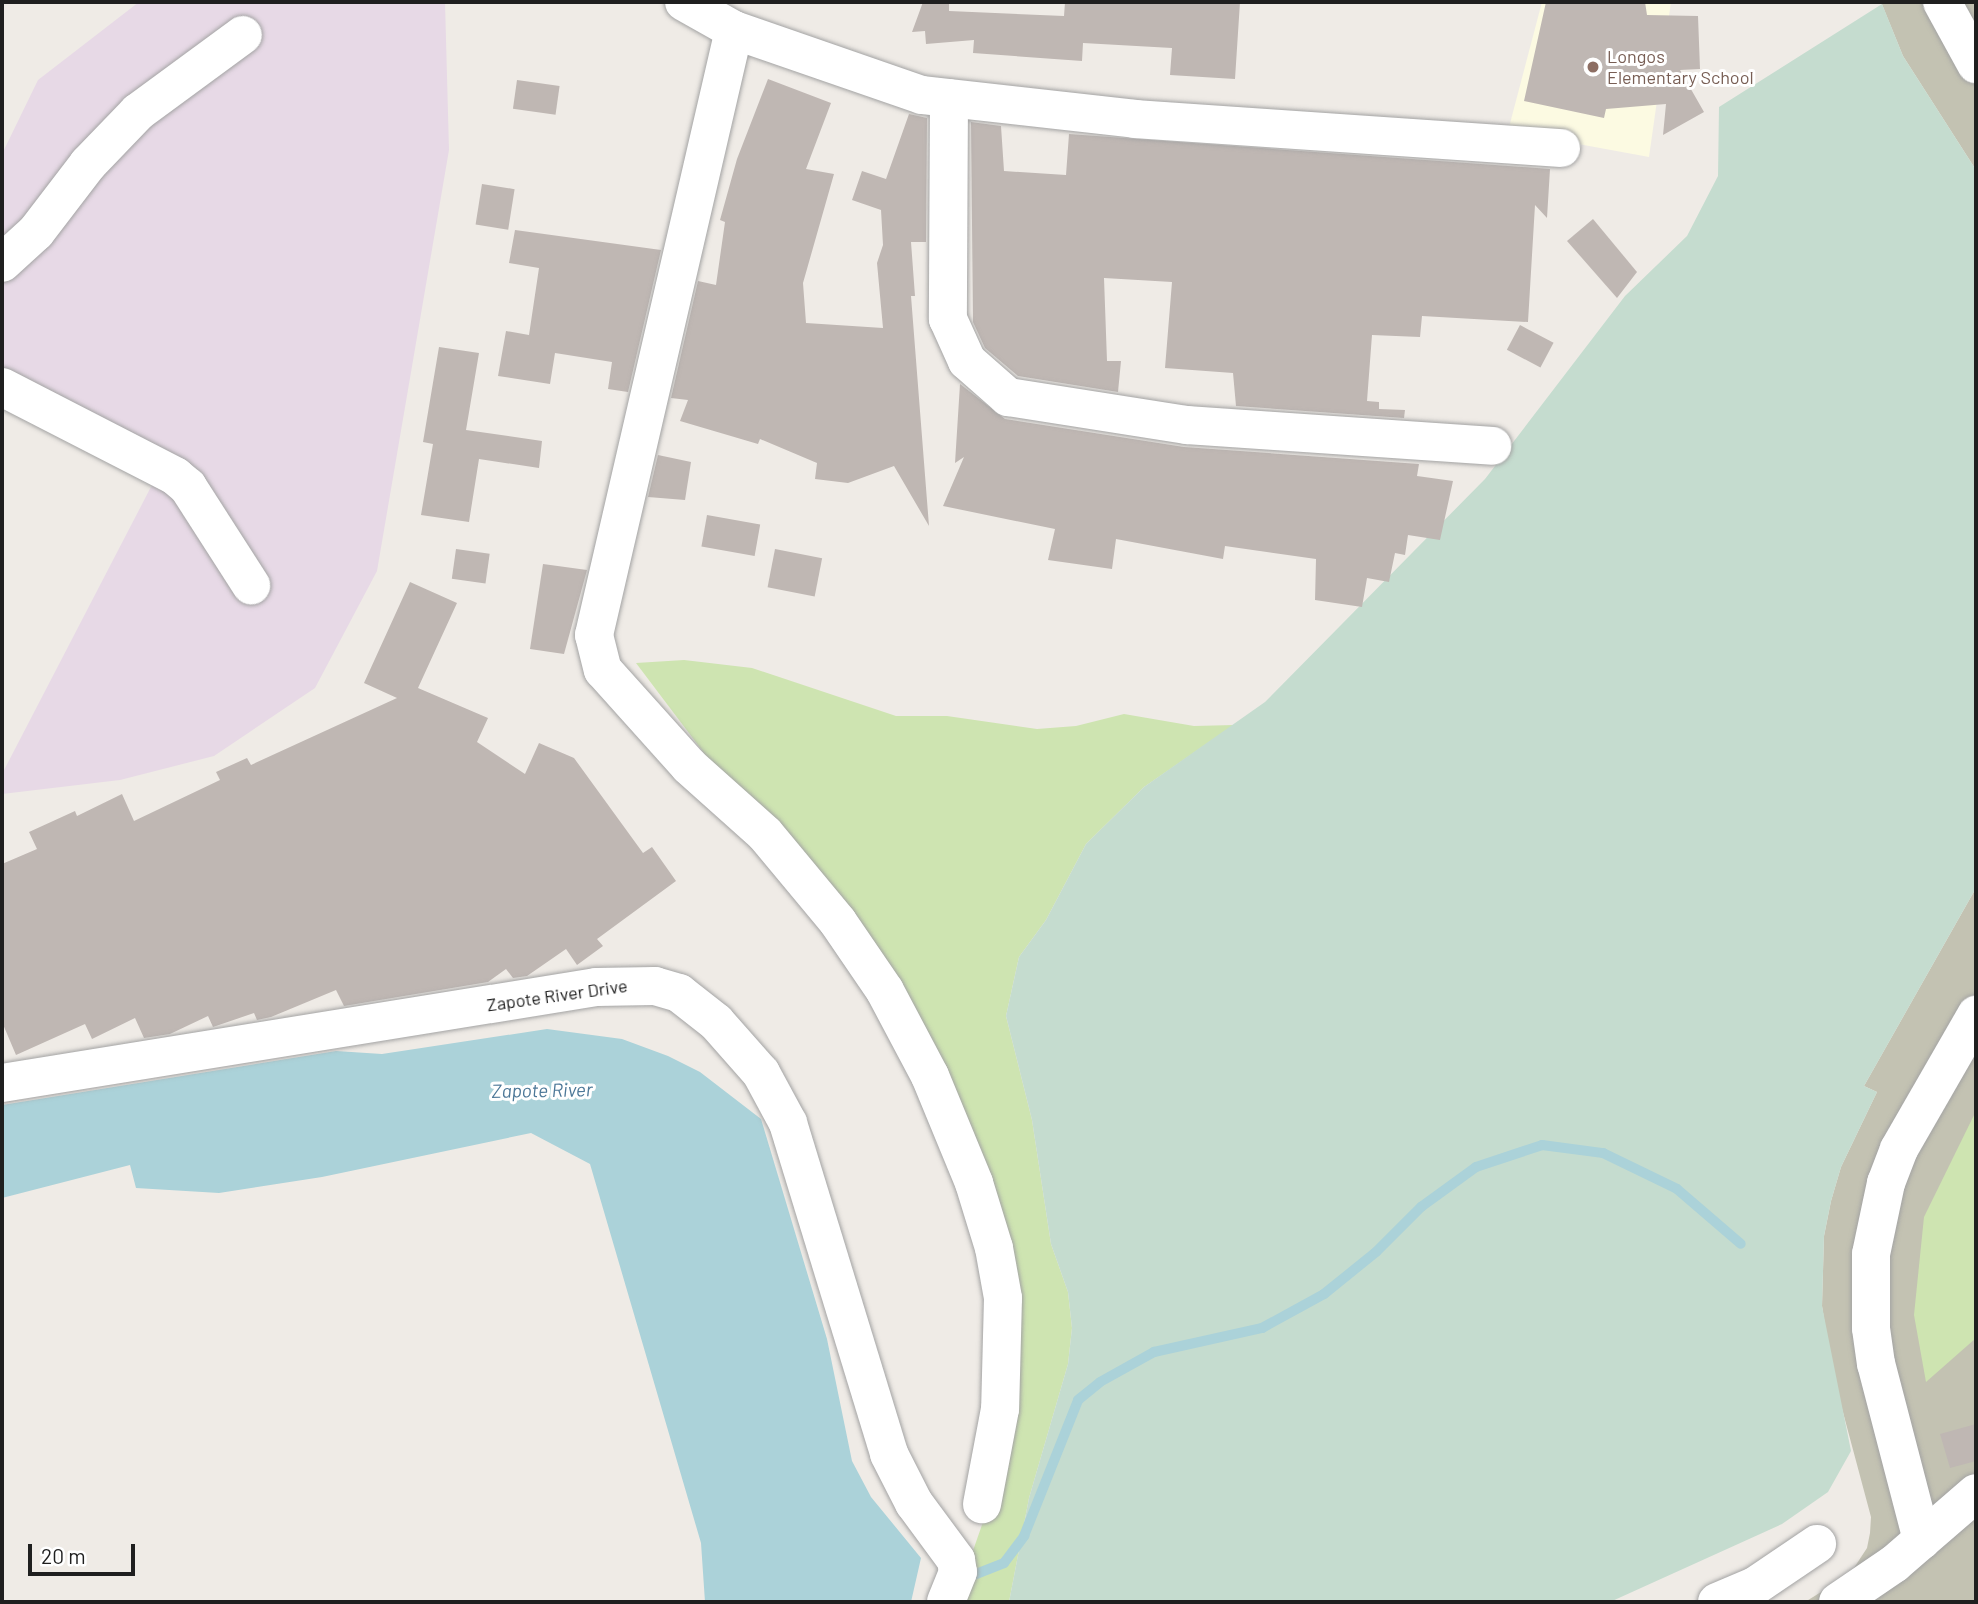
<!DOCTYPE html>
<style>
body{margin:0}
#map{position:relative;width:1978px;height:1604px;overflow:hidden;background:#efebe6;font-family:Barlow,sans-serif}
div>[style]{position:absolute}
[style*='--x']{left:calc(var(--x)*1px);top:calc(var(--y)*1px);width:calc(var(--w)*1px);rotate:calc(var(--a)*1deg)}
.industrial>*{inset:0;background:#e7d9e6}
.education>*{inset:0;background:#fcfae2}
.construction>*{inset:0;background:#c3c2b2}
.grass>*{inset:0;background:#cee4b1}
.wetland>*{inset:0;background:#c5dccf}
.water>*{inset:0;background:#abd2d9}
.stream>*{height:10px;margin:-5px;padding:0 5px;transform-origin:5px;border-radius:5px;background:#abd2d9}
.building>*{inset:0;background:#bfb7b3;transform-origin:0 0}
.roads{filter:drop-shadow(0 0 2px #a3a3a3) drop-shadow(0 0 2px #a3a3a3)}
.minor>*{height:38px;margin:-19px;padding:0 19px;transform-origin:19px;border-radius:19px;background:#fff}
.dots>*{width:19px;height:19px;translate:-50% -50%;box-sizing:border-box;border:4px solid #fff;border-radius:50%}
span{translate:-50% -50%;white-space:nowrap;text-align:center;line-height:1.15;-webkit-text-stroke:6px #fff;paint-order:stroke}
.education-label{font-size:18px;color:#785e54}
.left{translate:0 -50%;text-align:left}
.street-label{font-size:18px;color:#1f1f1f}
.water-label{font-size:19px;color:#4d7898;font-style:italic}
.frame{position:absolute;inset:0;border:4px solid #1f1f1f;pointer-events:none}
.scale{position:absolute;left:28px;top:1544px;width:107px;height:32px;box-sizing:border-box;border:4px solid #1f1f1f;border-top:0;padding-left:9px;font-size:21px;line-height:24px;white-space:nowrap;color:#1f1f1f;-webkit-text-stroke:5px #fff;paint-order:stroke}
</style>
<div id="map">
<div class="industrial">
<div style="clip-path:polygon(139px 2px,445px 2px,449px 150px,377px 571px,315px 688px,214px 756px,120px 780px,2px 794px,2px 774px,153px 483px,2px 400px,2px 154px,38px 80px)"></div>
</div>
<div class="education">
<div style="clip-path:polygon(1542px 2px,1671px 2px,1649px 157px,1508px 131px)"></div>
</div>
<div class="construction">
<div style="clip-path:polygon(1881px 2px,1976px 2px,1976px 170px,1903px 56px)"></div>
<div style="clip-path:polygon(1976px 888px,1976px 1602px,1805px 1602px,1850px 1574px,1867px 1548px,1870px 1533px,1871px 1517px,1833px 1375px,1822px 1306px,1824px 1236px,1831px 1201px,1841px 1167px,1877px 1092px,1864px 1086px)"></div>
</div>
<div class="grass">
<div style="clip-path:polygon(684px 660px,752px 668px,896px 716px,947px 716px,1037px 729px,1076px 726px,1124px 714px,1194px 726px,1234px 725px,1144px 787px,1086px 844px,1046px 920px,1019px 957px,1006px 1016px,1032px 1120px,1051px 1244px,1068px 1292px,1072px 1328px,1068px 1364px,1029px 1498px,1009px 1602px,955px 1602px,990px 1502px,1007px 1426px,966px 1136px,710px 761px,636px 663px)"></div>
<div style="clip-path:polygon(1976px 1111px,1976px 1338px,1926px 1382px,1914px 1315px,1924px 1217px)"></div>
</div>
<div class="wetland">
<div style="clip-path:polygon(1882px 4px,1903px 56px,1976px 170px,1976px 888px,1864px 1086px,1877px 1092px,1841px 1167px,1831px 1201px,1824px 1236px,1822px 1306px,1851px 1451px,1828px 1492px,1782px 1524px,1610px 1602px,1009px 1602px,1029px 1498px,1068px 1364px,1072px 1328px,1068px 1292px,1051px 1244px,1032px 1120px,1006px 1016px,1019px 957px,1046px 920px,1086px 844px,1144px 787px,1265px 702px,1485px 479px,1625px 296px,1687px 236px,1718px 176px,1719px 107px)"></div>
</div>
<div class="water">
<div style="clip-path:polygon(547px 1029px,622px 1039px,668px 1056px,700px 1072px,761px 1119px,827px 1339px,852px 1461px,871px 1497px,921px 1558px,911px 1602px,705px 1602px,701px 1543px,590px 1164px,531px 1133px,322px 1177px,219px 1193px,136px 1188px,130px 1165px,2px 1198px,2px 1105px,336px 1051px,382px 1054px)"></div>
</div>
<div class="stream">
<div style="--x:966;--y:1578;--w:41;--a:-21.5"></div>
<div style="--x:1004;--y:1563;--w:34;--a:-53"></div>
<div style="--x:1024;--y:1536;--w:146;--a:-68.3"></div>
<div style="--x:1078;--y:1400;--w:28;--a:-39"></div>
<div style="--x:1100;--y:1382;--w:62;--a:-29.1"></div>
<div style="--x:1154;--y:1352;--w:111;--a:-12.5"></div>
<div style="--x:1262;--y:1328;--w:71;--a:-28.7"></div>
<div style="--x:1324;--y:1294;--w:67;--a:-38.9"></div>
<div style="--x:1376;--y:1252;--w:64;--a:-45"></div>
<div style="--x:1421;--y:1207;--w:68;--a:-36"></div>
<div style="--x:1476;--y:1167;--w:70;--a:-18.4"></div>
<div style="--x:1542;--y:1145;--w:62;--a:7.5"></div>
<div style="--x:1603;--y:1153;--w:82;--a:25.9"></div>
<div style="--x:1677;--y:1189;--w:84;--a:40.7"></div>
</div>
<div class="building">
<div style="clip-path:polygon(923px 2px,949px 2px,949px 11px,1064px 16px,1065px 2px,1240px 2px,1235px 79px,1170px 75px,1172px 48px,1083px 43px,1082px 61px,973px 53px,974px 40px,926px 44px,925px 31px,912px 32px)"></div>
<div style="clip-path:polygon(1546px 2px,1645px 2px,1647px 15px,1698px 16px,1700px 69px,1680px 70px,1704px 112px,1663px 135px,1666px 104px,1606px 109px,1604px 118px,1524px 101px)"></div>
<div style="clip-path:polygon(768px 79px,831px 103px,806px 169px,834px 174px,803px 283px,806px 323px,883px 328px,877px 263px,883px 245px,881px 210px,852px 200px,862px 171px,886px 179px,909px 114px,927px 118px,926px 242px,911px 242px,915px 296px,911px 296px,929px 526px,894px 466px,848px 483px,815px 479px,817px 463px,760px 439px,758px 444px,680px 421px,688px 400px,671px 398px,698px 281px,716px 285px,725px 222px,720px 220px,737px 159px)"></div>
<div style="left:517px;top:80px;width:43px;height:29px;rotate:8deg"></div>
<div style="clip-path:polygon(971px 122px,1001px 126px,1004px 171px,1066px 175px,1069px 134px,1550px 169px,1547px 218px,1535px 205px,1528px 322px,1422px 316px,1420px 337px,1372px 335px,1367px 401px,1379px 402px,1379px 409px,1405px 410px,1404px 418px,1236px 406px,1233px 373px,1165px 368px,1172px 282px,1104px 278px,1107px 361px,1121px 361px,1118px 392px,1018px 376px,985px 348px,973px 322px)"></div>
<div style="left:482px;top:184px;width:33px;height:41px;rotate:9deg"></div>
<div style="clip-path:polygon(1593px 219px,1637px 272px,1617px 298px,1567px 241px)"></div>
<div style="clip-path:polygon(515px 230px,661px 250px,628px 392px,608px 389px,612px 362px,555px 353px,550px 384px,498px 376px,506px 331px,529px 335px,539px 268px,509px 263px)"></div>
<div style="left:1520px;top:325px;width:38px;height:28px;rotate:28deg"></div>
<div style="clip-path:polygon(439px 347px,479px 353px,466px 430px,542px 441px,539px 468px,479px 459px,469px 522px,421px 515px,433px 444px,423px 442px)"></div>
<div style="clip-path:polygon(960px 384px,1005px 419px,1184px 447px,1419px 464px,1417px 476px,1453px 481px,1440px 540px,1408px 535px,1405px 555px,1395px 553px,1389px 582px,1367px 578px,1362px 607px,1315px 600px,1316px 559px,1225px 546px,1223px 559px,1116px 539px,1112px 569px,1048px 560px,1055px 529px,943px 506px,964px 457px,955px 463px)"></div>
<div style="clip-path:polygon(658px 455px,691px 462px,685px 500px,648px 497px)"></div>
<div style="left:707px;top:515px;width:54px;height:32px;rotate:10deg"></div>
<div style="left:456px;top:549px;width:34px;height:30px;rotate:8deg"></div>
<div style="left:775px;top:549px;width:48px;height:39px;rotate:11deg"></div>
<div style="clip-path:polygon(543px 564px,587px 570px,564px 654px,530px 649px)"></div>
<div style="clip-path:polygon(410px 582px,457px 603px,418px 688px,488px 718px,477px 742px,525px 774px,539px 743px,574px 758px,643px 853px,652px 847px,676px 881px,597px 939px,603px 946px,577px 965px,566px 949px,527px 976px,513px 978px,506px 969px,488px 982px,344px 1006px,336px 990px,271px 1017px,257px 1020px,254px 1013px,213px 1027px,208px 1016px,170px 1034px,144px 1038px,135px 1018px,92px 1039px,85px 1024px,16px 1055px,2px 1022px,2px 864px,37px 849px,29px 832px,75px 811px,77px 816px,122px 794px,134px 821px,220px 780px,216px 772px,247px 758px,251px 765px,397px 698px,364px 683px)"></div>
<div style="clip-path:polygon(1976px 1424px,1976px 1461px,1950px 1468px,1940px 1434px)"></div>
</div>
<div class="roads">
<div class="minor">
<div style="--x:684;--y:2;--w:57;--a:29.2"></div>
<div style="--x:734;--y:30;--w:199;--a:19.1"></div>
<div style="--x:922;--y:95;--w:214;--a:6.4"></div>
<div style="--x:1135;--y:119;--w:427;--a:3.9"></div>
<div style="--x:1942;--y:2;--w:71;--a:61.3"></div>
<div style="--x:734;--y:30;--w:621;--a:103.03"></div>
<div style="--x:594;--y:635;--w:36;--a:76"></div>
<div style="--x:603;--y:670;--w:129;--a:48.1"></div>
<div style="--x:689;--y:766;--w:102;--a:41.8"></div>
<div style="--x:765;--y:834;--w:114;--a:50.3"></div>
<div style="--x:838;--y:922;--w:83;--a:55.7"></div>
<div style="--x:885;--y:991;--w:96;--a:62.1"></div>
<div style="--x:930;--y:1076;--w:116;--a:67.6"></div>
<div style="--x:974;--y:1183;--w:68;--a:72.9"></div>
<div style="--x:994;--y:1248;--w:51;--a:79.8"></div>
<div style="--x:1003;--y:1298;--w:111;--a:91.5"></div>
<div style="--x:1000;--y:1409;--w:97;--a:100.7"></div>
<div style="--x:949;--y:98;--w:221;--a:90.3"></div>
<div style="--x:948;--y:319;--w:46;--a:65.7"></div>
<div style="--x:967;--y:361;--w:55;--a:41.3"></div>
<div style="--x:1008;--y:397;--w:181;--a:8.9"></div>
<div style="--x:1187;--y:425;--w:306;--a:3.9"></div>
<div style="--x:2;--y:263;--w:46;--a:-42.4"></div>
<div style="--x:36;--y:232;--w:86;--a:-52.6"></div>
<div style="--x:88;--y:164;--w:72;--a:-46.1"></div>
<div style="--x:138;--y:112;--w:130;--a:-36.3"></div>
<div style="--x:2;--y:387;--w:195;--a:27.2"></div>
<div style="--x:175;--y:476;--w:17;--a:40"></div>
<div style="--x:188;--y:487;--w:117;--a:57.3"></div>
<div style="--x:2;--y:1083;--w:602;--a:-9.18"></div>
<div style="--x:596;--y:987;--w:59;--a:-1"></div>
<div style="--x:655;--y:986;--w:25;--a:16"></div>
<div style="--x:679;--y:993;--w:47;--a:38.1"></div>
<div style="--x:716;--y:1022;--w:68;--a:48.6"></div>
<div style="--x:761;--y:1073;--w:57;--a:61.6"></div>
<div style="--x:788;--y:1123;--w:346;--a:73"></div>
<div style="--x:889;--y:1454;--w:55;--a:63"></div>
<div style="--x:914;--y:1503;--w:71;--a:53.6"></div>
<div style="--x:956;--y:1560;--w:12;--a:81"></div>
<div style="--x:958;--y:1572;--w:32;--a:112"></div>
<div style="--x:1922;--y:1540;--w:182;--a:-104.6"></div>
<div style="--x:1876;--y:1364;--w:36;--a:-98"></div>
<div style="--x:1871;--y:1328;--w:74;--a:-90"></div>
<div style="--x:1871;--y:1254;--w:73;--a:-78.1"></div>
<div style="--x:1886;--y:1183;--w:36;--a:-69"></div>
<div style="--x:1899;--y:1149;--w:155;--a:-60.1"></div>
<div style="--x:1717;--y:1602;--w:41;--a:-22.8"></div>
<div style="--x:1755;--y:1586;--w:75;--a:-34.1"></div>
<div style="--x:1838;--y:1602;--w:68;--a:-34.2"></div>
<div style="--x:1894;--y:1564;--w:108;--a:-40.9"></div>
</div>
</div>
<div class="dots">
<div style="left:1593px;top:67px;background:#8d6e63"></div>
</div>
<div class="education-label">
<span class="left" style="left:1607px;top:67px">Longos<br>Elementary School</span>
</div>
<div class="street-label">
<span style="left:557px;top:995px;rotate:-8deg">Zapote River Drive</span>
</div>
<div class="water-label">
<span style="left:542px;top:1090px;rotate:-1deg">Zapote River</span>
</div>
<div class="frame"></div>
<div class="scale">20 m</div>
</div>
